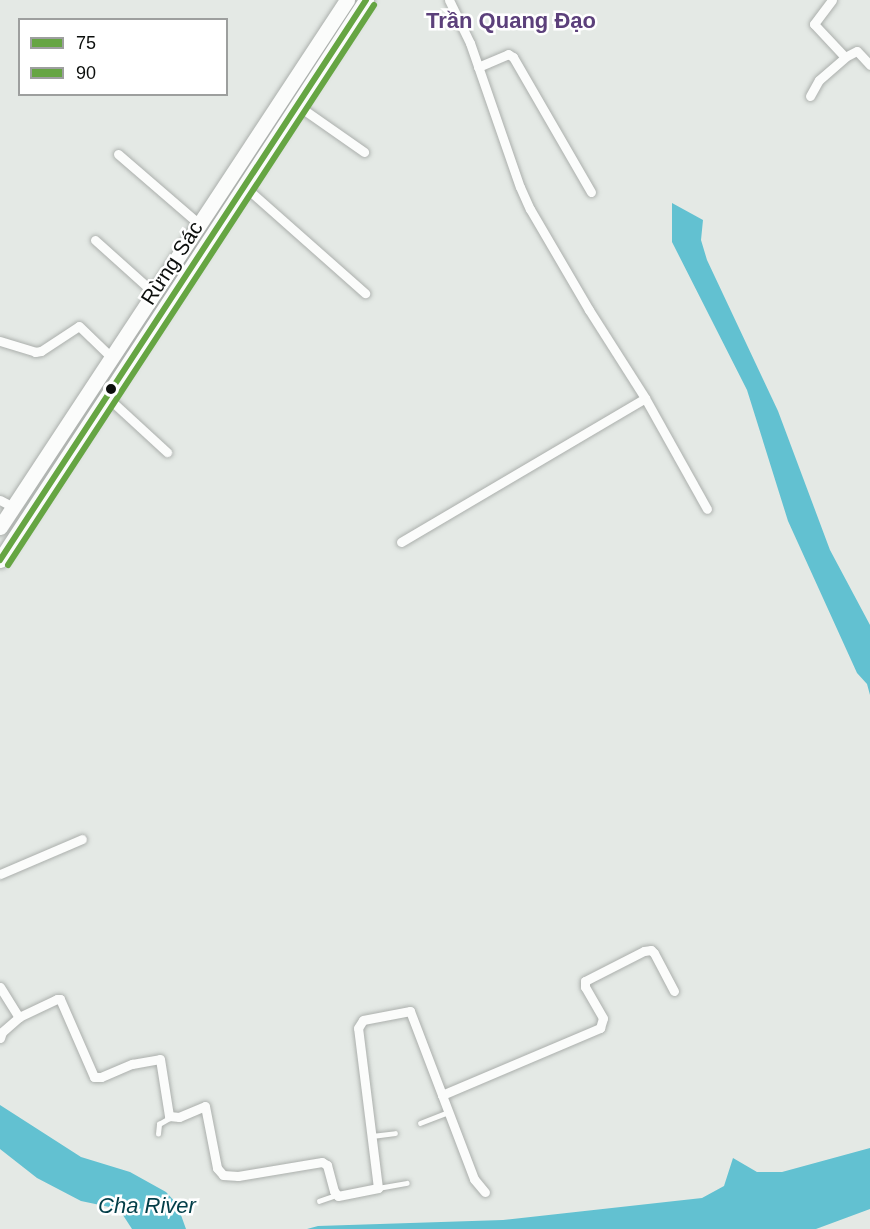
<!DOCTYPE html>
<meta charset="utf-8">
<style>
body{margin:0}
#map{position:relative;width:870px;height:1229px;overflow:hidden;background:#e4e9e5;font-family:Helvetica,sans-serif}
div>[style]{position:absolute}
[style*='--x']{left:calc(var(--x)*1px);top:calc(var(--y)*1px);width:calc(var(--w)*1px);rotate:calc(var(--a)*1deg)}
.water>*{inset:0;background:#62c1d1}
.roads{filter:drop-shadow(0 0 2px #abafac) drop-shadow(0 0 2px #abafac)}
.lane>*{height:4.5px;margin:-2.25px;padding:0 2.25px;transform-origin:2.25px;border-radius:2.25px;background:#fbfcfb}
.street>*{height:9px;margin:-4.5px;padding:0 4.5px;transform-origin:4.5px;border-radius:4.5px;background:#fbfcfb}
.primary>*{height:15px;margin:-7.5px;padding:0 7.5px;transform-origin:7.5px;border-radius:7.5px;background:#fbfcfb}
.bus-1>*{height:6px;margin:-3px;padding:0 3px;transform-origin:3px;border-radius:3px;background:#66a543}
.bus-2>*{height:6px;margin:-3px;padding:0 3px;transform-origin:3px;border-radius:3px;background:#66a543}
.dots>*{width:16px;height:16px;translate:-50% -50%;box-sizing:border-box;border:3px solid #fff;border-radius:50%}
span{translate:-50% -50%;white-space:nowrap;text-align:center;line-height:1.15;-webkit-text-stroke:5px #fff;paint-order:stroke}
.street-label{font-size:21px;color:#0b0e0c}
.neighbourhood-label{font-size:22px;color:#5c407b;font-weight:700}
.water-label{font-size:22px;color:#023e48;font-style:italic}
.legend{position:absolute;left:18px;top:18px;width:210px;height:78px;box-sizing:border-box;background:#fff;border:2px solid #9d9f9e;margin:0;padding:8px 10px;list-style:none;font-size:18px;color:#0b0e0c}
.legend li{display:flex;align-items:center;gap:12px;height:30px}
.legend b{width:30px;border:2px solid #9d9f9e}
</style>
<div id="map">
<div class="water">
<div style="clip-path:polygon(672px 203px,703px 220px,701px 240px,707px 260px,778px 411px,830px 550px,870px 625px,870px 695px,867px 684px,857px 673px,788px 521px,747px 390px,672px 242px)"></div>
<div style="clip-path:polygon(0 1105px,81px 1157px,130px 1172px,166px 1192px,177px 1204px,186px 1229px,132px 1229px,119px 1209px,81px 1201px,37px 1178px,0 1149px)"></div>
<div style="clip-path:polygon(870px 1148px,870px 1209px,816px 1229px,307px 1229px,318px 1226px,503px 1220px,702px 1198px,724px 1186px,733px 1158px,757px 1172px,782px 1172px)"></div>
</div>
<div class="roads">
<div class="lane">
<div style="--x:420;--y:1123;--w:31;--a:-21"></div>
<div style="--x:158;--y:1134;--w:10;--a:-84"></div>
<div style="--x:159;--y:1124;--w:14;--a:-30"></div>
<div style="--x:372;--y:1136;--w:23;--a:-7"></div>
<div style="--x:378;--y:1188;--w:29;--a:-10"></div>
<div style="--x:319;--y:1201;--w:18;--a:-19"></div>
</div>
<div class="street">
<div style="--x:449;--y:0;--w:48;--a:64"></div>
<div style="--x:470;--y:43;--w:152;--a:70.9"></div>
<div style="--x:520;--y:187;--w:24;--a:66"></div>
<div style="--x:530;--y:209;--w:117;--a:59.7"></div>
<div style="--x:589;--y:310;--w:104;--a:57.5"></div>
<div style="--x:645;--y:398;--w:127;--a:60.8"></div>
<div style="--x:832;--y:0;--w:30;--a:127"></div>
<div style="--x:814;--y:24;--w:45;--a:46.8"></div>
<div style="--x:478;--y:67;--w:33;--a:-23"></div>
<div style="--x:508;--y:54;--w:6;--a:31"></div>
<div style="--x:513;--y:57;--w:156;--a:60"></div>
<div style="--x:810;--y:96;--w:18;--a:-61"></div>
<div style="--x:819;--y:80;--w:35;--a:-41"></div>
<div style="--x:845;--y:57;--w:13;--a:-27"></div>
<div style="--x:857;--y:51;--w:19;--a:47"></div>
<div style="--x:297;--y:105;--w:82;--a:35"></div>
<div style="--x:118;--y:154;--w:106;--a:40.8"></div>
<div style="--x:244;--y:186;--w:162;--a:41.5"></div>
<div style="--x:95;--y:240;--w:78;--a:41.9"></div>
<div style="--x:0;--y:341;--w:37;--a:17"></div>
<div style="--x:35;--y:352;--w:6;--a:-9"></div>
<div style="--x:41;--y:351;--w:45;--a:-33.3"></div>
<div style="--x:79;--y:326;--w:45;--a:44.1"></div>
<div style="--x:106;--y:396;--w:83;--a:42.6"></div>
<div style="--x:0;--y:500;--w:15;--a:28"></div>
<div style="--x:401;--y:542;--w:283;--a:-30.5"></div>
<div style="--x:0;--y:874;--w:89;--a:-23.1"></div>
<div style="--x:0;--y:987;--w:36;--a:58"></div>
<div style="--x:0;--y:1038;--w:6;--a:-72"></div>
<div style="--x:2;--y:1032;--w:23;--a:-41"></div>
<div style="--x:19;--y:1017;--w:42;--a:-25.3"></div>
<div style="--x:57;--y:999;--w:3;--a:0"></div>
<div style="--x:60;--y:999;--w:85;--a:66.4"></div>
<div style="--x:94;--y:1077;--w:7;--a:0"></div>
<div style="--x:101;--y:1077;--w:34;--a:-23"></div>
<div style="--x:132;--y:1064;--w:28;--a:-10"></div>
<div style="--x:160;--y:1059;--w:58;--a:81"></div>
<div style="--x:169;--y:1116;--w:10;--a:6"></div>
<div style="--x:179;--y:1117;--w:28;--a:-23"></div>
<div style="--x:205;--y:1106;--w:63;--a:79"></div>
<div style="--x:217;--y:1168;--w:9;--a:49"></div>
<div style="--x:223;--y:1175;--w:15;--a:4"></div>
<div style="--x:238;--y:1176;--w:85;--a:-9.5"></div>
<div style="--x:322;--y:1162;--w:6;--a:31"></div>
<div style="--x:327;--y:1165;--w:27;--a:75"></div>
<div style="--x:334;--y:1191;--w:6;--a:51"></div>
<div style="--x:338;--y:1196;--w:41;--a:-11.3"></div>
<div style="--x:378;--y:1188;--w:161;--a:-97.1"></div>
<div style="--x:358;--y:1028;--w:9;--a:-58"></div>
<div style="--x:363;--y:1020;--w:48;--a:-10.8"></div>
<div style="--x:410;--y:1011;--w:90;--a:69.1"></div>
<div style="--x:442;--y:1095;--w:172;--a:-23"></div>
<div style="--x:600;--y:1028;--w:10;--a:-73"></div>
<div style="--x:603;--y:1018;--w:36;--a:-120"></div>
<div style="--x:585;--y:987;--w:6;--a:-90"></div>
<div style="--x:585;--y:981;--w:66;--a:-27"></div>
<div style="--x:644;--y:951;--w:7;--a:-8"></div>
<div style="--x:651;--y:950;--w:4;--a:45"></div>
<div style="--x:654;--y:953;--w:43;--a:62.2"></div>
<div style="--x:442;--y:1095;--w:90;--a:69.1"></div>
<div style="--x:474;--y:1179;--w:17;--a:50"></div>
</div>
<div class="primary">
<div style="--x:0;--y:527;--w:631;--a:-56.64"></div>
<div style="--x:0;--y:560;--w:669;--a:-56.83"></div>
</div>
</div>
<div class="bus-1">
<div style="--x:0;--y:560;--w:669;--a:-56.83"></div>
</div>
<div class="bus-2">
<div style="--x:8;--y:565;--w:669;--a:-56.83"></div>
</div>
<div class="dots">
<div style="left:111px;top:389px;background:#0b0e0c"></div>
</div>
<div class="street-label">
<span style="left:172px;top:263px;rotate:-57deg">Rừng Sác</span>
</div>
<div class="neighbourhood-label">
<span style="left:511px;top:21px">Trần Quang Đạo</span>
</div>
<div class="water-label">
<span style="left:147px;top:1206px">Cha River</span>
</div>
<ul class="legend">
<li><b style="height:8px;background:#66a543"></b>75</li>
<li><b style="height:8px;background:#66a543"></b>90</li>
</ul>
</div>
